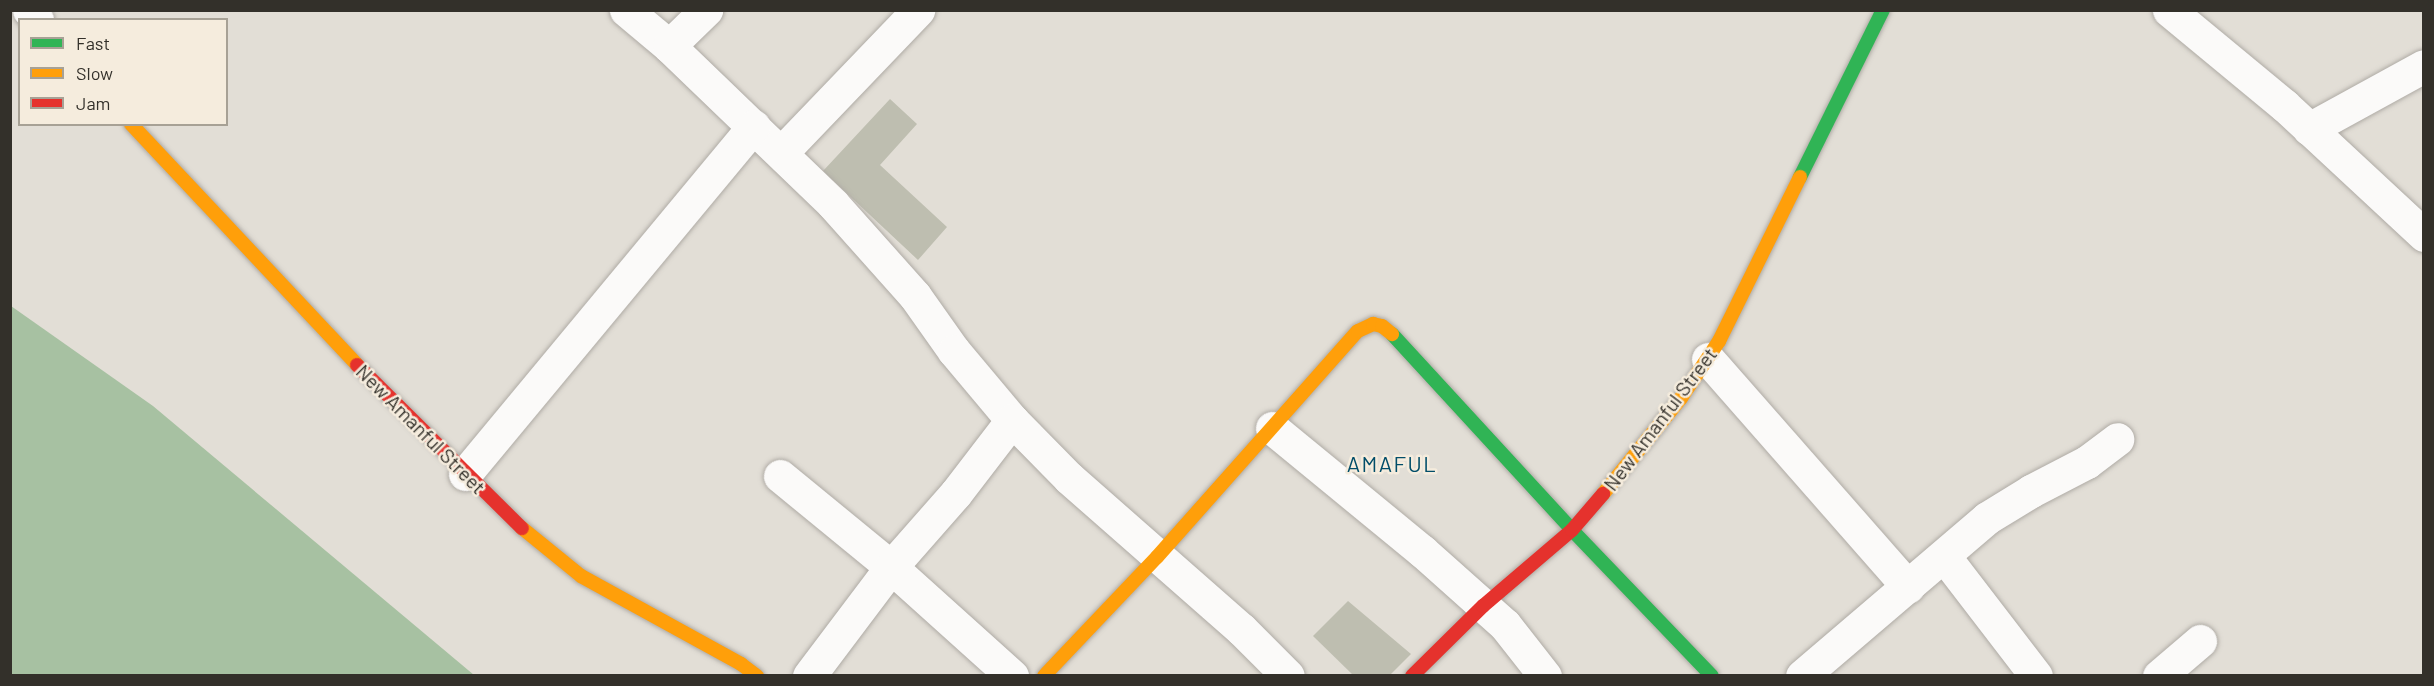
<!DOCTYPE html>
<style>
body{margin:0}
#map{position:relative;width:2434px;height:686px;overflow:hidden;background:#e2ded6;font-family:Barlow,sans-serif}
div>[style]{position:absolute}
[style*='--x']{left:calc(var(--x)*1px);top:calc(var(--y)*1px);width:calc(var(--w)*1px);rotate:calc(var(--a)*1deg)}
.water>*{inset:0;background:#a7c1a2}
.building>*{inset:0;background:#bebeb0}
.roads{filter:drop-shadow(0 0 2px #afaba5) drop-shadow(0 0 2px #afaba5)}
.street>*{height:33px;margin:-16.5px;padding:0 16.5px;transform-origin:16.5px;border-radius:16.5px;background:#fbfaf9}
.fast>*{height:14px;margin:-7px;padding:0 7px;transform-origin:7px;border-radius:7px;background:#30b455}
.slow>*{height:14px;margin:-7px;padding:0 7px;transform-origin:7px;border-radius:7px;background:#ff9f0a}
.jam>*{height:14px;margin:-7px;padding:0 7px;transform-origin:7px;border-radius:7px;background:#e5322d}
span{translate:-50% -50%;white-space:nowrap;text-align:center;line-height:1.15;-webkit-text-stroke:5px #f5ecdd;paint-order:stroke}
.street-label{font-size:20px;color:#33302a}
.quarter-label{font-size:22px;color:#014d69;letter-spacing:1.5px}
.frame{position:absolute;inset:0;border:12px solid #33302a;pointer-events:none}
.legend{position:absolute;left:18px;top:18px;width:210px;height:108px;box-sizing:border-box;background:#f5ecdd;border:2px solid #a7a195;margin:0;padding:8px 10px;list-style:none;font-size:18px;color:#33302a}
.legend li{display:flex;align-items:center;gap:12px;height:30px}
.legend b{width:30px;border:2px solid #a7a195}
</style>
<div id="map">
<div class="water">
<div style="clip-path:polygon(11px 306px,153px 406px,474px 675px,11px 675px)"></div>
</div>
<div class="building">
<div style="clip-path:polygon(890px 99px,917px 124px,880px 165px,947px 227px,918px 260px,823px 171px)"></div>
<div style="clip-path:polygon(1348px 601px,1411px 654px,1389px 676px,1354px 676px,1313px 636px)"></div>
</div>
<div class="roads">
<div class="street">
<div style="--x:29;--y:10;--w:13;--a:51"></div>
<div style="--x:626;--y:10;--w:56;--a:39.9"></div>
<div style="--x:669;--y:46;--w:228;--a:43.9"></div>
<div style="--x:833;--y:204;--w:123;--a:48.3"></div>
<div style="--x:915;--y:296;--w:67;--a:54.7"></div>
<div style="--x:954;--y:351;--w:90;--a:50"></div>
<div style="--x:2169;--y:10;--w:149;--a:39.6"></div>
<div style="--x:2284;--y:105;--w:191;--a:42.9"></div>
<div style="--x:669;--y:46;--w:52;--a:-44.2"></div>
<div style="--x:2309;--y:129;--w:131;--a:-28.7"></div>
<div style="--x:782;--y:152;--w:197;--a:-46.2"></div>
<div style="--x:1708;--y:359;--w:303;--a:48.7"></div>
<div style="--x:1272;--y:428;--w:194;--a:39.4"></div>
<div style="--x:1422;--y:551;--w:111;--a:41.7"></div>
<div style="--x:1505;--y:625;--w:65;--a:51.9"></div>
<div style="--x:465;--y:474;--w:452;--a:-50.3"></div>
<div style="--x:780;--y:476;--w:144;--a:39.3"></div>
<div style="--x:891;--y:567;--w:163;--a:42"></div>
<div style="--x:1944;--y:556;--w:151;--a:52.5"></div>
<div style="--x:809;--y:676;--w:136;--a:-53"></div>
<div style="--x:891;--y:567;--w:98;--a:-48.7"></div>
<div style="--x:956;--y:493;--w:92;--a:-52.5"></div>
<div style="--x:1012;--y:420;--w:81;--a:45.5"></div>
<div style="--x:1069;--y:478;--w:229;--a:41.3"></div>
<div style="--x:1241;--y:629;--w:66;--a:45"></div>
<div style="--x:1802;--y:676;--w:243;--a:-40.5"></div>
<div style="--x:1987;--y:518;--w:52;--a:-31.5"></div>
<div style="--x:2031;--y:491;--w:63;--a:-27.4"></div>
<div style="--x:2087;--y:462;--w:38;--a:-37"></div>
<div style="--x:2159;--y:676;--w:54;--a:-40.5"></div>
</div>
<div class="fast">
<div style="--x:1800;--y:177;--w:186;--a:-63.6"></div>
<div style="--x:1392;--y:334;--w:266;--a:47.4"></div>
<div style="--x:1572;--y:530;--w:202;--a:46.2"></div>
</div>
<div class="slow">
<div style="--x:131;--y:124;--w:330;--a:46.8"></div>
<div style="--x:1603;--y:494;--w:124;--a:-50.9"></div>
<div style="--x:1681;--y:398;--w:69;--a:-56.3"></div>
<div style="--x:1719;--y:341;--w:183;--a:-63.7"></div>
<div style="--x:522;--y:528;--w:76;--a:39.1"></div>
<div style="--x:581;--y:576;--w:183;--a:28.8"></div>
<div style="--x:741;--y:664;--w:20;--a:37"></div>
<div style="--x:1044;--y:676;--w:164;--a:-46.5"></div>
<div style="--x:1157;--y:557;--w:302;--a:-48.4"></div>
<div style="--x:1358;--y:331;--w:17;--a:-25"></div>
<div style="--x:1373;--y:324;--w:9;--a:13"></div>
<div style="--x:1382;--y:326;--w:13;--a:39"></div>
</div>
<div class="jam">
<div style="--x:357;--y:365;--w:232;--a:44.7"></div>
<div style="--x:1412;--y:676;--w:100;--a:-44.6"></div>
<div style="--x:1483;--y:606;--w:117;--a:-40.5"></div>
<div style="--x:1572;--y:530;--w:48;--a:-49.3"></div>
</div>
</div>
<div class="street-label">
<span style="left:1660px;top:419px;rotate:-53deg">New Amanful Street</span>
<span style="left:421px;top:429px;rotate:45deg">New Amanful Street</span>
</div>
<div class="quarter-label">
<span style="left:1392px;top:464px">AMAFUL</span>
</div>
<div class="frame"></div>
<ul class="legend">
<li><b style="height:8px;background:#30b455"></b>Fast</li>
<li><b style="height:8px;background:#ff9f0a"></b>Slow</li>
<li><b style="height:8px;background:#e5322d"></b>Jam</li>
</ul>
</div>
